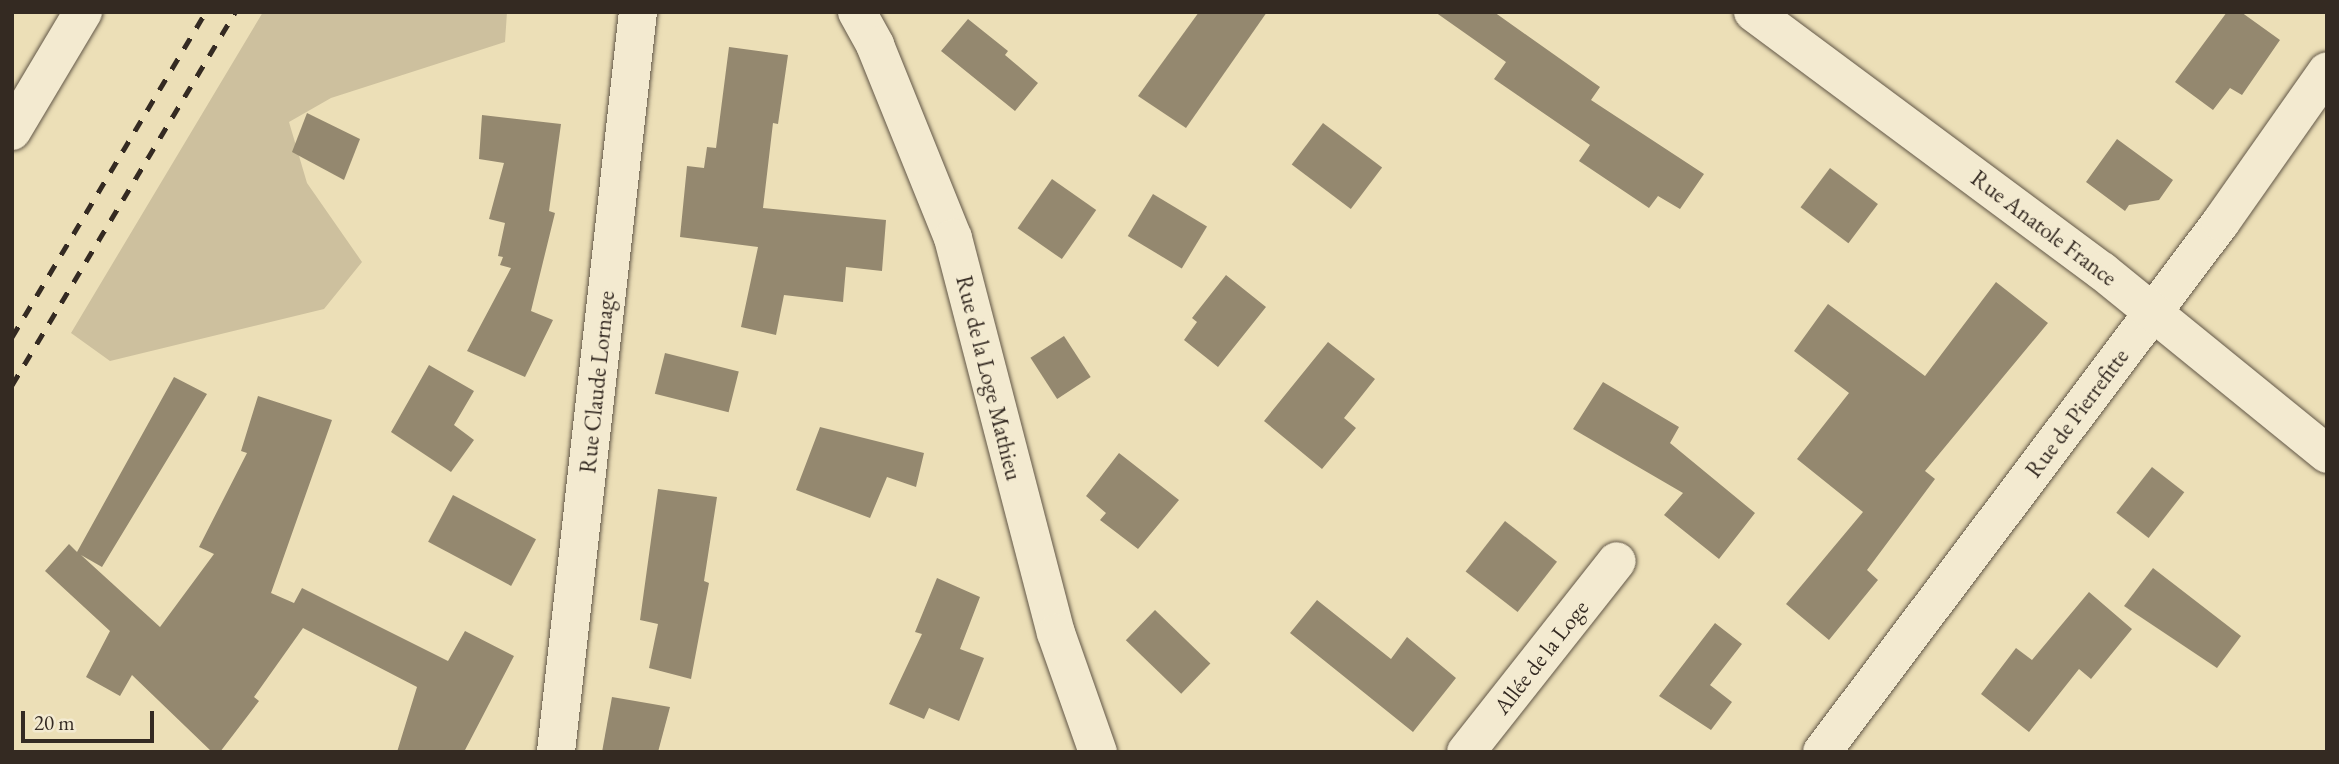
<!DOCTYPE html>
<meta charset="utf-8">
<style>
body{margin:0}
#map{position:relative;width:2339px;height:764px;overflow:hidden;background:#ecdfb7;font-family:"EB Garamond",serif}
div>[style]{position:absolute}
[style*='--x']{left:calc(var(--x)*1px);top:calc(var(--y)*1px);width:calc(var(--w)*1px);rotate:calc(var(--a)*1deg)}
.green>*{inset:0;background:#cdc09e}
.building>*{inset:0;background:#94886f;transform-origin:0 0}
.roads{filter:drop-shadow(0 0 2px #625747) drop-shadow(0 0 2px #625747)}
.street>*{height:38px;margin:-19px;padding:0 19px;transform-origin:19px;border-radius:19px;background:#f3ead0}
.secondary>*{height:38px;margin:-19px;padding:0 19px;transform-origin:19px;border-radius:19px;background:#f3ead0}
.rail>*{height:5px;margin-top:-2.5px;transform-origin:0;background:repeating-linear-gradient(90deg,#342a22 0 12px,transparent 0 24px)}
span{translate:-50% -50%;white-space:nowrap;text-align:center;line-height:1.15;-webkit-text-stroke:5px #f3ead0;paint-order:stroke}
.street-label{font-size:23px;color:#342a22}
.frame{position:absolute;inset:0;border:14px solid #342a22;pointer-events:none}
.scale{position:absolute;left:21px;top:711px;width:133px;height:32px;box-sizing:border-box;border:4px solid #342a22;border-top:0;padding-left:9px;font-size:21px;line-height:24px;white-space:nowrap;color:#342a22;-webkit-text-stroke:5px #f3ead0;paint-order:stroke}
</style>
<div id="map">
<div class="green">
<div style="clip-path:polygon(263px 12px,507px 12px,505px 42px,331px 98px,289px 122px,307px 183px,362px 262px,324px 309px,110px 361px,71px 333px)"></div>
</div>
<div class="building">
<div style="clip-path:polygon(1199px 12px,1267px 12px,1186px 128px,1138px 96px)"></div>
<div style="clip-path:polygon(1435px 12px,1494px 12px,1600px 87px,1591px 100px,1704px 174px,1680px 209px,1658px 196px,1649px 208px,1579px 161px,1590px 145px,1494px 79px,1506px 62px)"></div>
<div style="clip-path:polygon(2227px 12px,2241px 12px,2280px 40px,2242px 95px,2230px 88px,2213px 110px,2175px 82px)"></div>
<div style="clip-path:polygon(968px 19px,1008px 51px,1005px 55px,1038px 83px,1015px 111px,941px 51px)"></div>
<div style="clip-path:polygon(729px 47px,788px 55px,778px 124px,773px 123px,763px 208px,886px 220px,882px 271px,846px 267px,843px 302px,784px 295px,776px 335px,741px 327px,758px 247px,680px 237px,687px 166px,704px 168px,707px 147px,716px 148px)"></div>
<div style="clip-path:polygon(307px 113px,360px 139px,344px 180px,292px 152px)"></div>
<div style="clip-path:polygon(482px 115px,561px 124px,549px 211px,555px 213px,531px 311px,553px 320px,525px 377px,467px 351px,511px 268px,500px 265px,503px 257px,498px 256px,505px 223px,489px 219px,504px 163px,479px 159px)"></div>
<div style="left:1323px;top:123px;width:74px;height:52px;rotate:37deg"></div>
<div style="clip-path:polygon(2117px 139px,2173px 180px,2159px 200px,2129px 205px,2125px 211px,2086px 182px)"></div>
<div style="left:1830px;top:168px;width:60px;height:49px;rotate:37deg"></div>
<div style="left:1052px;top:179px;width:54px;height:60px;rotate:35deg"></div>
<div style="left:1153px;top:194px;width:63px;height:49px;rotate:31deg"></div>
<div style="clip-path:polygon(1226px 275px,1266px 307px,1218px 367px,1184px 340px,1197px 322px,1192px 318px)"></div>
<div style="clip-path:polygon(1996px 282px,2048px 323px,1925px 471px,1935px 479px,1867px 570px,1878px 580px,1829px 640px,1786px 604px,1863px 512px,1797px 459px,1849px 393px,1794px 351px,1828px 304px,1925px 376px)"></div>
<div style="left:1064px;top:336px;width:49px;height:40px;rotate:57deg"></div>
<div style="clip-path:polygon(1328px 342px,1375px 379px,1344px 418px,1356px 428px,1322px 469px,1264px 421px)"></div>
<div style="left:665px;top:353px;width:76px;height:42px;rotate:14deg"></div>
<div style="clip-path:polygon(429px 365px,474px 391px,454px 425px,474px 440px,451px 472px,391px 432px)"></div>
<div style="clip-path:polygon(174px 377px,207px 394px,102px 567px,81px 555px,160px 627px,214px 554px,199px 547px,247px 453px,241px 451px,258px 396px,332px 420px,271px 593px,294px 603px,302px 588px,448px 661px,465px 631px,514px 656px,464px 752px,397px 752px,417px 687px,303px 628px,254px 697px,259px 701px,220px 752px,212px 752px,132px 675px,120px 696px,86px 677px,110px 631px,45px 571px,69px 544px,77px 552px)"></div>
<div style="clip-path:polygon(1603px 382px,1679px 427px,1670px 443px,1755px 513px,1719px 559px,1664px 515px,1683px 493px,1573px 429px)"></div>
<div style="clip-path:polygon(820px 427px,924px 453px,916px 487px,887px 477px,870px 518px,796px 490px)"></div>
<div style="clip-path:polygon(1119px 453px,1179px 500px,1138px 549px,1100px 520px,1106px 513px,1086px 496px)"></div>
<div style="left:2152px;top:467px;width:41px;height:58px;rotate:38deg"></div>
<div style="clip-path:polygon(658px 489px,717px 497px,704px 581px,709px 583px,691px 679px,649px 668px,658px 624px,640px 620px)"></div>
<div style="left:453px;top:495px;width:94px;height:53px;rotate:28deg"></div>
<div style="left:1505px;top:521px;width:66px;height:64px;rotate:38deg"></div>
<div style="clip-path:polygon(2153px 568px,2241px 636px,2217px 668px,2124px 606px)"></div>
<div style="clip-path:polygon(937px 578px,980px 597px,960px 649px,984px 658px,959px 721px,929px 708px,924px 719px,889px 704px,922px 634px,915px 632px)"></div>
<div style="clip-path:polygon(2089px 592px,2132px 629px,2091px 679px,2079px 669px,2029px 732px,1981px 694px,2016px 648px,2032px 660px)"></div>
<div style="clip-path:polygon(1317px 600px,1391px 659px,1407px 637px,1456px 678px,1413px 732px,1290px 633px)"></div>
<div style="left:1155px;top:610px;width:77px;height:42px;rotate:44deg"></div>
<div style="clip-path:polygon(1715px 623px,1742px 644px,1710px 685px,1732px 702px,1711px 730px,1659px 696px)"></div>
<div style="clip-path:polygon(612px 697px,670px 707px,658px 752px,602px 752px)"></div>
</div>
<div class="roads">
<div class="street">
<div style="--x:857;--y:12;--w:38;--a:61"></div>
<div style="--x:875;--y:45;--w:208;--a:68"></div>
<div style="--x:953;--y:238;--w:408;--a:75.4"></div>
<div style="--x:1056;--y:633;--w:126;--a:70.6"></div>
<div style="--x:12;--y:131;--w:139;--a:-59.2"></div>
<div style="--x:556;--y:752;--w:745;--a:-83.68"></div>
<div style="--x:1466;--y:752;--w:243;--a:-51.7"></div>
<div style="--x:1822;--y:752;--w:663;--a:-53.03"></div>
<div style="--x:2221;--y:222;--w:184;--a:-54.9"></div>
</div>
<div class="secondary">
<div style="--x:1753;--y:12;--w:435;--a:36.6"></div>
<div style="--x:2102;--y:271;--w:290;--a:39.1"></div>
</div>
</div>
<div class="rail">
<div style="--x:12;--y:337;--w:378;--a:-59.2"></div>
<div style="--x:12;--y:385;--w:435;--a:-59.1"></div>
</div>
<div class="street-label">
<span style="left:2044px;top:228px;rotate:37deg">Rue Anatole France</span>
<span style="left:989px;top:378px;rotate:76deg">Rue de la Loge Mathieu</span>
<span style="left:597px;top:382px;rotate:-84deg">Rue Claude Lornage</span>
<span style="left:2077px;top:413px;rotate:-53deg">Rue de Pierrefitte</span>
<span style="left:1541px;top:657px;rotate:-52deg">Allée de la Loge</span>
</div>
<div class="frame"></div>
<div class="scale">20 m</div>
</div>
